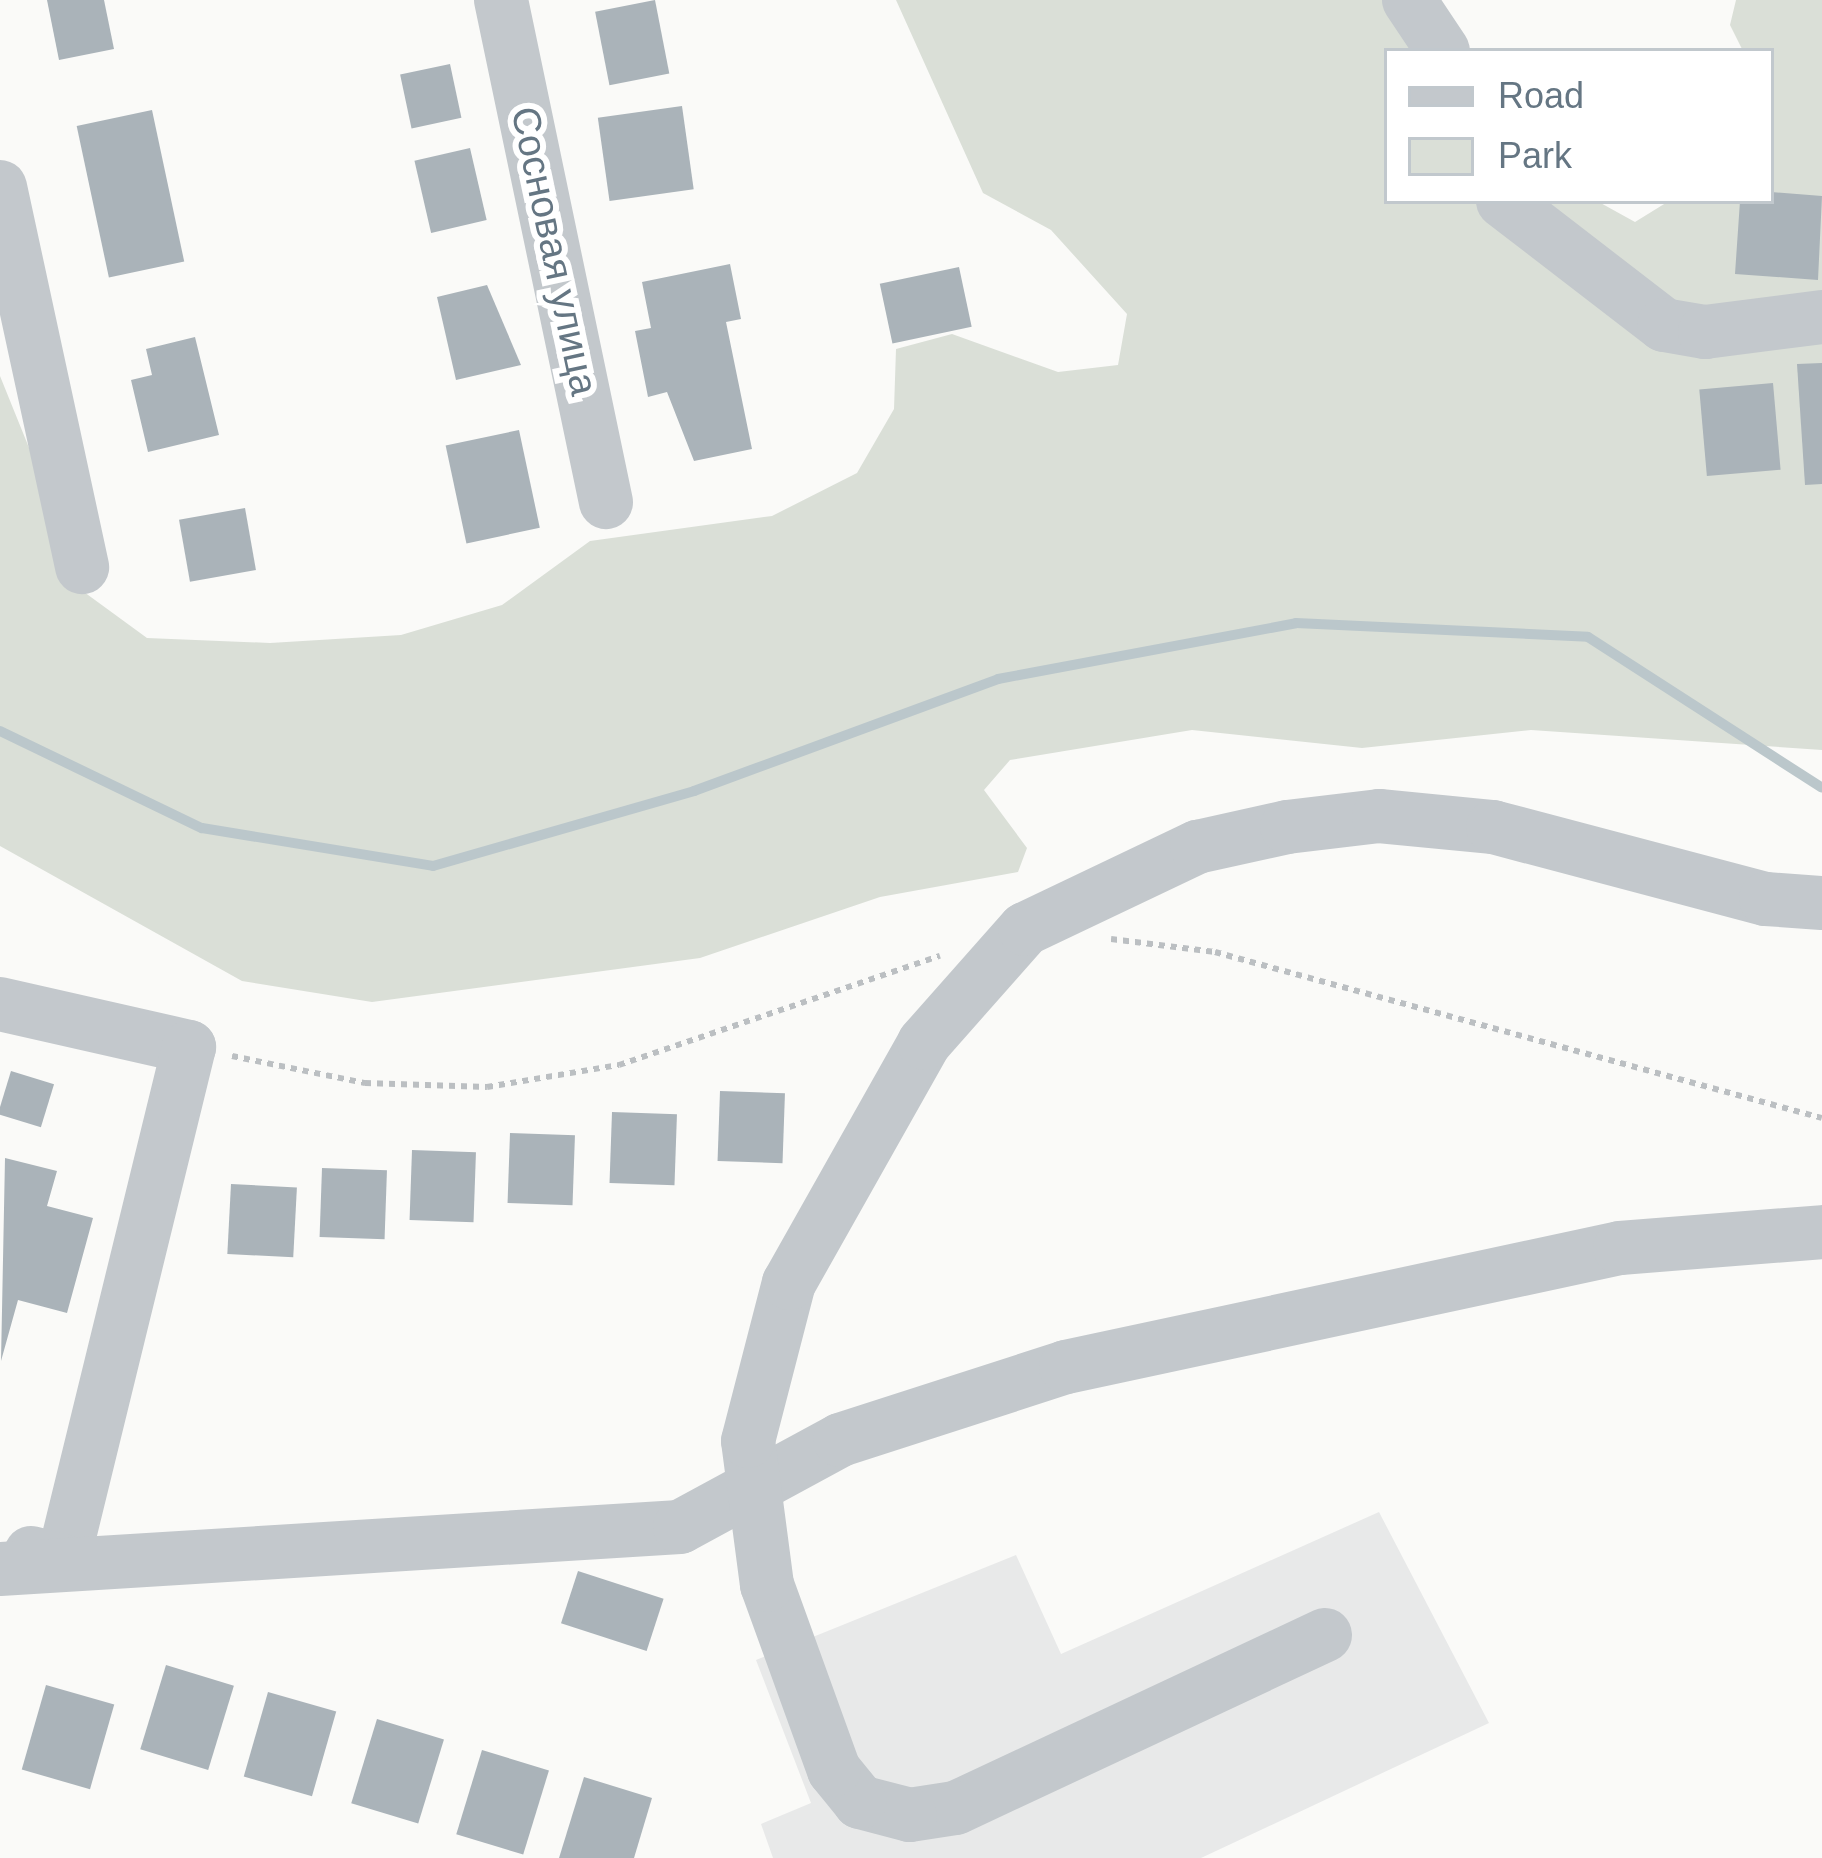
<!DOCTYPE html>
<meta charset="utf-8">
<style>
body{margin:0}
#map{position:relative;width:1822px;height:1858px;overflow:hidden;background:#fafaf8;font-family:Arial,sans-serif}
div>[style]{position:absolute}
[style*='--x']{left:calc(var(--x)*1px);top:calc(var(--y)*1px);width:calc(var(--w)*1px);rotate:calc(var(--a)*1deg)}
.built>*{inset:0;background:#e8e9e9}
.green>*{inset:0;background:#dadfd7}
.stream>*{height:10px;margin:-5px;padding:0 5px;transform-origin:5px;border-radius:5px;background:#bbc7cb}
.building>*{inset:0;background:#aab3b9;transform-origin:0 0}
.path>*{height:6px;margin-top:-3px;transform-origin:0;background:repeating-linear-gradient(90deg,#bbbfc2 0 6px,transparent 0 12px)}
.minor>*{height:54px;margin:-27px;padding:0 27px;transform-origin:27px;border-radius:27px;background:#c3c8cc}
span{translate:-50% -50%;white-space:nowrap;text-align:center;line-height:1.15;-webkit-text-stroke:12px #fff;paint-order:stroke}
.street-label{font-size:39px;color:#657683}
.legend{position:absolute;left:1384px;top:48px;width:390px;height:156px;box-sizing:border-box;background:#fff;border:3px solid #c1c8cd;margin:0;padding:15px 21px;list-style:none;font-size:36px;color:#657683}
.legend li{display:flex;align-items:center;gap:24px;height:60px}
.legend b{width:60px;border:3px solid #c1c8cd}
</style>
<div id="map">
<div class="built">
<div style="clip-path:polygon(1379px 1512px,1489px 1723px,1201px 1858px,773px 1858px,761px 1824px,811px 1803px,756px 1660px,1016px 1555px,1061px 1654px)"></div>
</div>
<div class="green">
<div style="clip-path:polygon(896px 0,1383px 0,1423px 51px,1387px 51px,1387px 201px,1597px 201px,1635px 222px,1669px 201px,1771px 201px,1771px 51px,1743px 51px,1730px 25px,1736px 0,1822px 0,1822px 750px,1531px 730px,1362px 748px,1192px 730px,1010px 760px,984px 790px,1027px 848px,1018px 872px,880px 897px,700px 958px,372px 1002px,242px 981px,0 846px,0 376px,38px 470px,58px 573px,147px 638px,270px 643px,401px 635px,502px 605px,590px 541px,772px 516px,857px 473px,894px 409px,896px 349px,952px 334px,1058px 372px,1118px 365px,1127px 314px,1051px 230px,983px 193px)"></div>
</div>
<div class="stream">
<div style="--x:0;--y:731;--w:224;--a:25.7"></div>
<div style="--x:202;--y:828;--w:234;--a:9.3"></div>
<div style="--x:433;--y:866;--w:272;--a:-16"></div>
<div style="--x:694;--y:791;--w:324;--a:-20.2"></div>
<div style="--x:998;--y:679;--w:303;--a:-10.6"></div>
<div style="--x:1296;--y:623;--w:292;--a:2.7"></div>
<div style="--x:1588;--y:637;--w:278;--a:32.8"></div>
</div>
<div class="building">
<div style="clip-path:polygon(47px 0,104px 0,114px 49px,59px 60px)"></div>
<div style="left:655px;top:0;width:75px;height:61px;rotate:79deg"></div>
<div style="left:450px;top:64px;width:55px;height:51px;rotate:78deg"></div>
<div style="left:682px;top:106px;width:84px;height:85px;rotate:82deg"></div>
<div style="left:152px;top:110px;width:155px;height:77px;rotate:78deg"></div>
<div style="left:470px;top:148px;width:74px;height:57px;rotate:77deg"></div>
<div style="clip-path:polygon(1771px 192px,1822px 196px,1818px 280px,1735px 274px,1740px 201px,1771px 201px)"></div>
<div style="clip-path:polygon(730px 264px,741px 319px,726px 322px,752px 449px,694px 461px,667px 392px,648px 397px,635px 331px,651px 328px,642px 282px)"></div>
<div style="left:959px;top:267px;width:61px;height:81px;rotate:78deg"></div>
<div style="clip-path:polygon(487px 285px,521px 365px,456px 380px,437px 297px)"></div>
<div style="clip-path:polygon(195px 337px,219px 435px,148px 452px,131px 380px,152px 375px,146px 349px)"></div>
<div style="clip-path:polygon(1822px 363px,1822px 484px,1805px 485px,1797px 364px)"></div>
<div style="left:1773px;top:383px;width:87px;height:74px;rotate:85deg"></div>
<div style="left:519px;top:430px;width:100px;height:75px;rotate:78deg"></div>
<div style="left:245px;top:508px;width:63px;height:67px;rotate:80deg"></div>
<div style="left:11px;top:1071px;width:45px;height:45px;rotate:17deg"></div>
<div style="left:720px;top:1091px;width:65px;height:70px;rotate:2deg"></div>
<div style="left:612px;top:1112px;width:65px;height:71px;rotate:2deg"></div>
<div style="left:510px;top:1133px;width:65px;height:70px;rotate:2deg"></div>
<div style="left:412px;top:1150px;width:64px;height:70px;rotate:2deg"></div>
<div style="clip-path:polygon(5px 1158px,57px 1171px,47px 1206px,93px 1218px,67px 1313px,18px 1300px,1px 1361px)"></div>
<div style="left:322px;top:1168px;width:65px;height:69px;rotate:2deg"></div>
<div style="left:231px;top:1184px;width:66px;height:70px;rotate:3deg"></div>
<div style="left:578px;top:1571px;width:90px;height:55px;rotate:18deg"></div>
<div style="left:166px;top:1665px;width:71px;height:88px;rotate:17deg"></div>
<div style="left:46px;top:1685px;width:71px;height:88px;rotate:16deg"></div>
<div style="left:268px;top:1692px;width:71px;height:88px;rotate:16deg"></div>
<div style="left:377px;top:1719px;width:70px;height:88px;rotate:17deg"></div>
<div style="left:482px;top:1750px;width:70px;height:88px;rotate:17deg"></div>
<div style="clip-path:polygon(584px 1777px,652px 1798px,634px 1858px,559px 1858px)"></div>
</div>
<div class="path">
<div style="--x:1111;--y:939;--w:105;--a:7.1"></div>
<div style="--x:1215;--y:952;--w:629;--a:15.3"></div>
<div style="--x:232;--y:1056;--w:136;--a:11.5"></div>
<div style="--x:365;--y:1083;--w:122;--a:1.9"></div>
<div style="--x:487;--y:1087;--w:134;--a:-9.5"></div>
<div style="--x:619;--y:1065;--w:339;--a:-18.8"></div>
</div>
<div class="minor">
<div style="--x:501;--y:0;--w:513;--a:78.19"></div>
<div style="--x:1409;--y:0;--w:61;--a:56.3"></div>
<div style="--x:0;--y:187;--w:389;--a:77.8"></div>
<div style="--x:1503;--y:201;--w:203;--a:37.6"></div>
<div style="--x:1664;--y:325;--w:42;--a:9.7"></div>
<div style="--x:1705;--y:332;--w:118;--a:-7.3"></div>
<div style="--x:0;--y:1004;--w:194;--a:12.8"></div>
<div style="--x:189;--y:1047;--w:529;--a:103.77"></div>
<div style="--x:63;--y:1561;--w:33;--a:-166"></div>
<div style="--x:0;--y:1569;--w:681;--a:-3.53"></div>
<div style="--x:680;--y:1527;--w:182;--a:-28.5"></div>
<div style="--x:840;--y:1440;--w:237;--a:-17.9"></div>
<div style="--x:1066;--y:1367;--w:567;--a:-12.12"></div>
<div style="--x:1620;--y:1248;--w:203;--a:-4.5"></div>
<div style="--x:1325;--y:1635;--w:408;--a:154.9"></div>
<div style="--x:955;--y:1808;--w:46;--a:171.2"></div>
<div style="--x:910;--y:1815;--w:52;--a:-165.4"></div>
<div style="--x:860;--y:1802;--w:41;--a:-129.1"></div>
<div style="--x:834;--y:1770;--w:197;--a:-109.9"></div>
<div style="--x:767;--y:1585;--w:145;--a:-97.5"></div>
<div style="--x:748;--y:1441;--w:163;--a:-75.5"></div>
<div style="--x:789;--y:1283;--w:275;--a:-60.6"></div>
<div style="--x:924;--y:1043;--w:152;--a:-48.5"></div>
<div style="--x:1025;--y:929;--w:191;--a:-25.5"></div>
<div style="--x:1197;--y:847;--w:92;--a:-12.5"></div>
<div style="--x:1287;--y:827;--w:93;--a:-6.8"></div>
<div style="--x:1379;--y:816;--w:115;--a:5.5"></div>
<div style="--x:1493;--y:827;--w:282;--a:14.8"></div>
<div style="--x:1766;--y:899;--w:56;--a:4.1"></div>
</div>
<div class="street-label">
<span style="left:554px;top:251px;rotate:78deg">Сосновая улица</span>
</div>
<ul class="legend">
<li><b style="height:15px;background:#c3c8cc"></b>Road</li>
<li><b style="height:33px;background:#dadfd7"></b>Park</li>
</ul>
</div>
